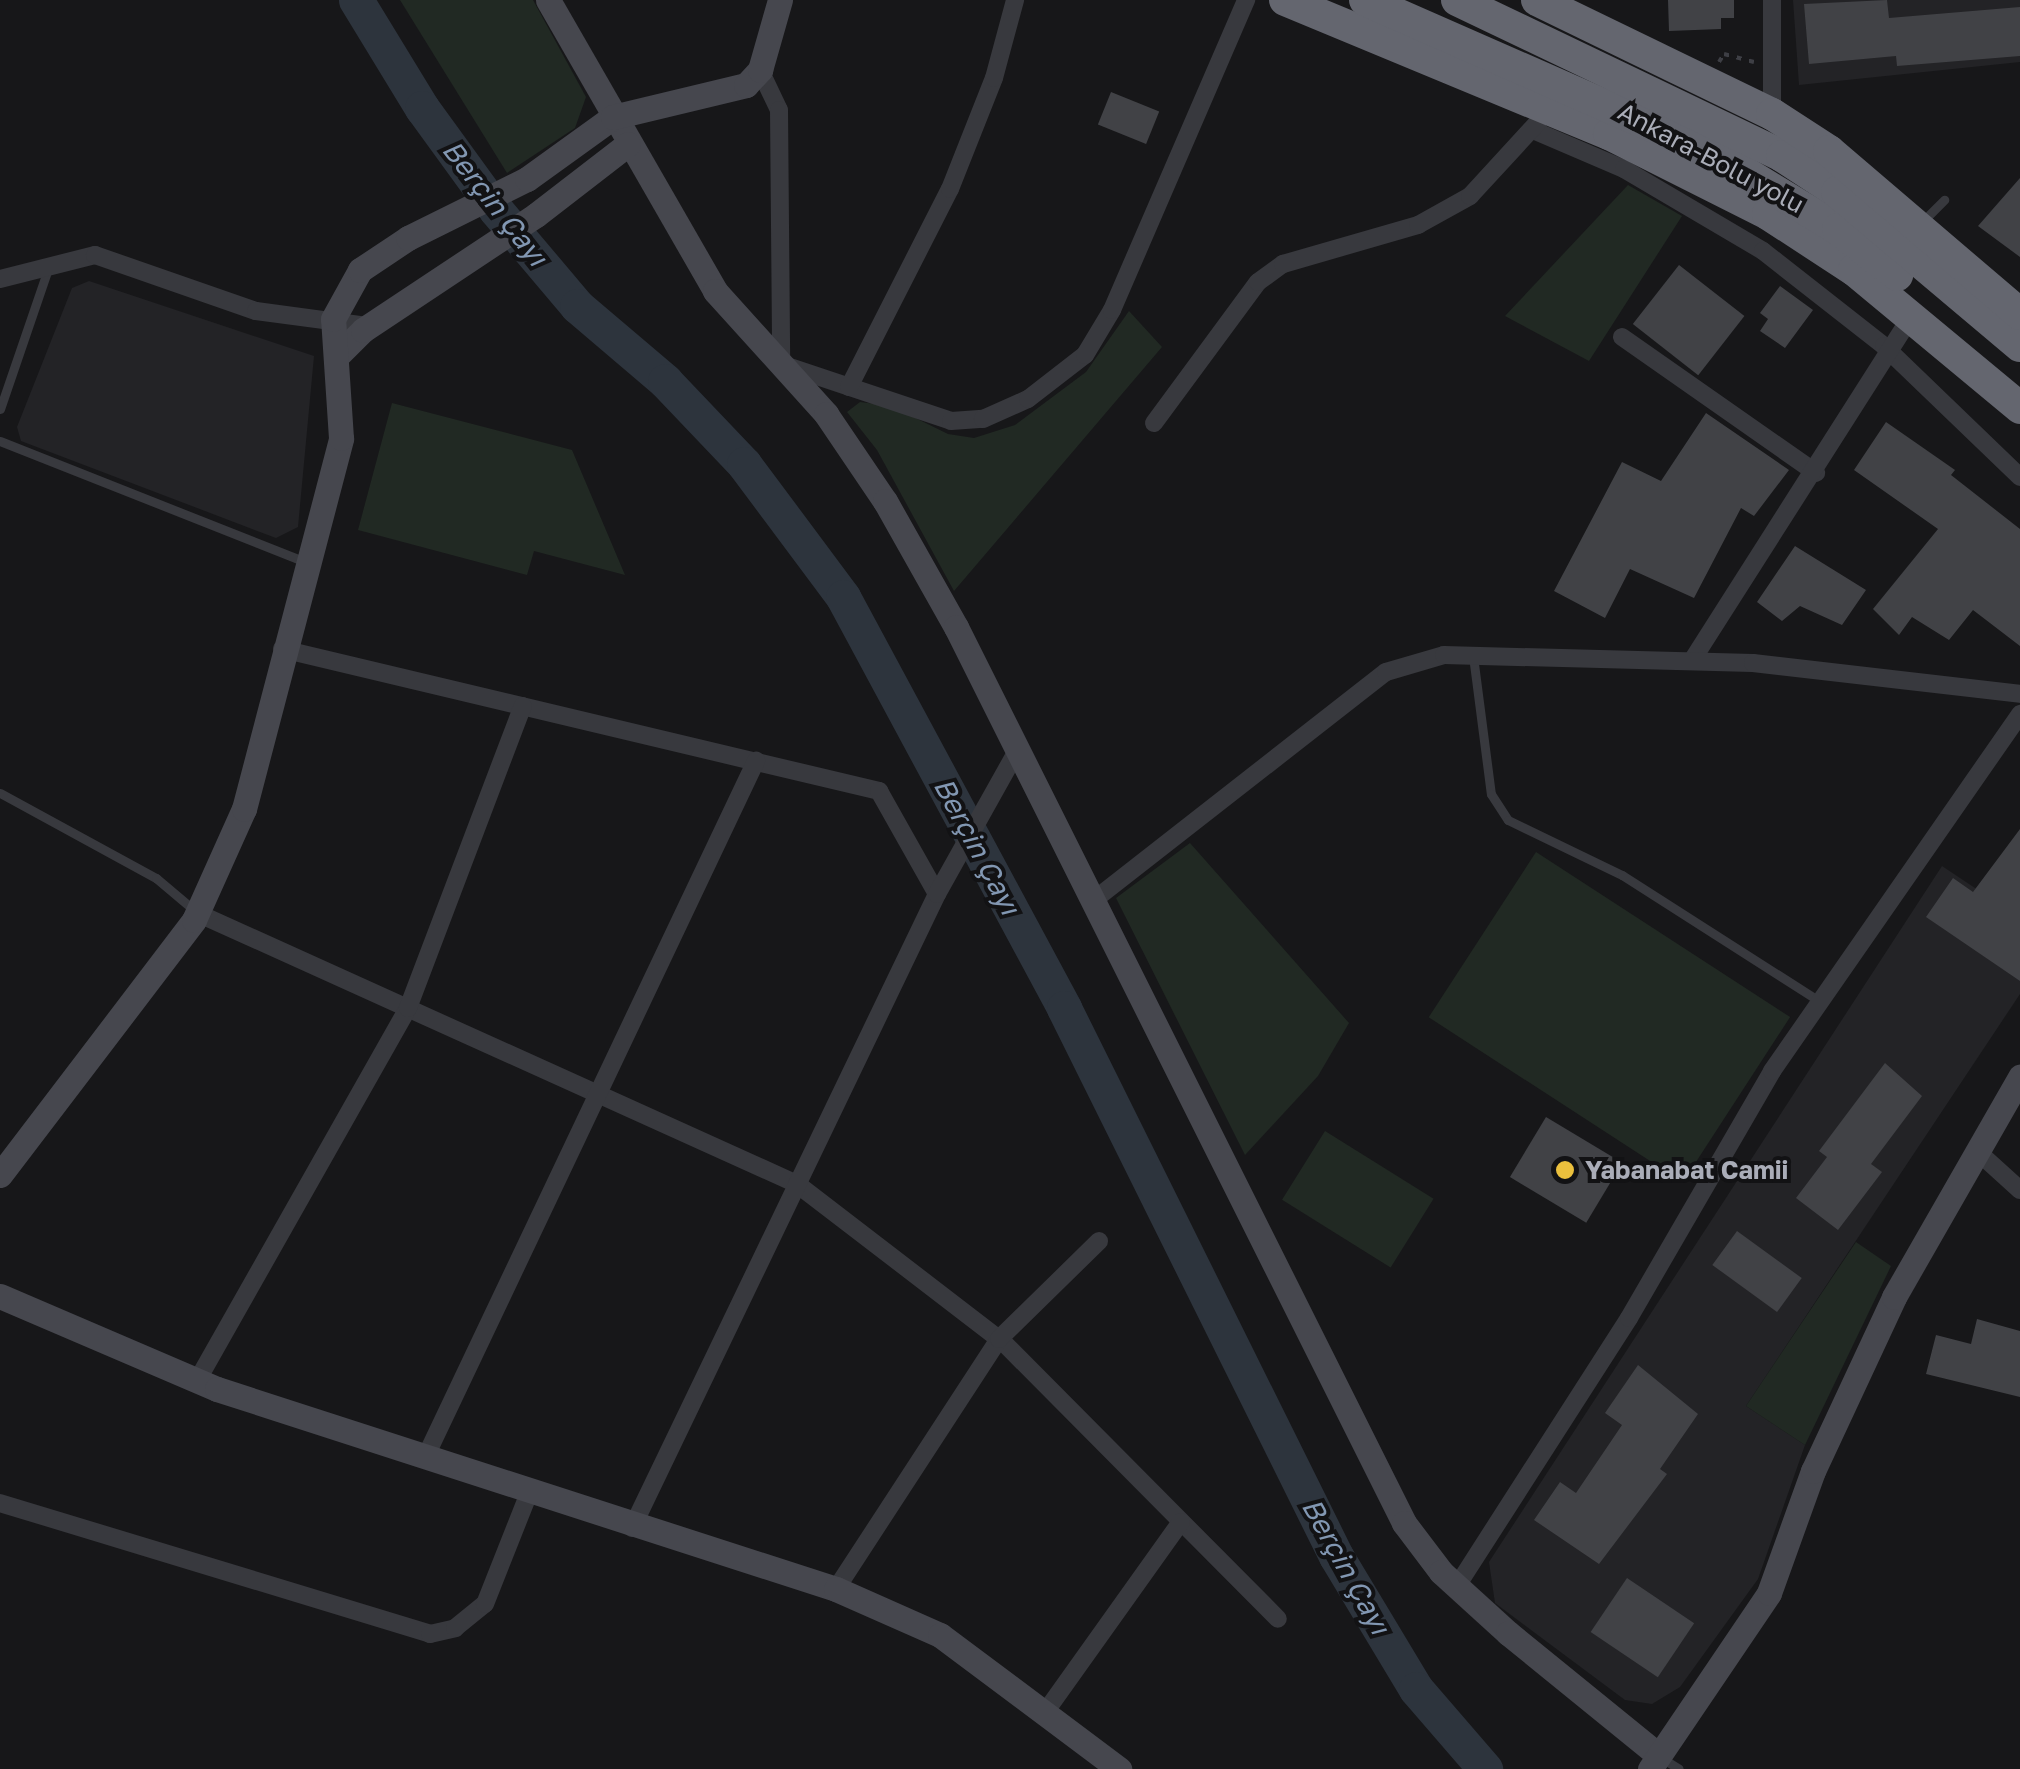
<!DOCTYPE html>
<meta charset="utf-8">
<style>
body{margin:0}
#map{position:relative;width:2020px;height:1769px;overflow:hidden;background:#171719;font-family:"Golos Text",sans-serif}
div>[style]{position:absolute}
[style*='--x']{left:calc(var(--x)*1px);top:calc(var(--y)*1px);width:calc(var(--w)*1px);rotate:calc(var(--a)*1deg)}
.built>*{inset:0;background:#232326}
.green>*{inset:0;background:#212923;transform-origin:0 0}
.river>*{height:35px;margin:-17.5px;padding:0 17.5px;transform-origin:17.5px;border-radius:17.5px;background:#2d343d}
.building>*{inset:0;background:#414246;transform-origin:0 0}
.path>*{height:4px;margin-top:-2px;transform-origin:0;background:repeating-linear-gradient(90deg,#3e3f45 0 5px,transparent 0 13px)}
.lane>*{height:9px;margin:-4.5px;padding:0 4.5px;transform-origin:4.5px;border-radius:4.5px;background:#38393e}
.street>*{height:18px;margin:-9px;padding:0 9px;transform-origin:9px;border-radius:9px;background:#38393e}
.secondary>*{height:25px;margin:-12.5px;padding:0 12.5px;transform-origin:12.5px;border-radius:12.5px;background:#46474e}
.highway>*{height:32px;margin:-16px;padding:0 16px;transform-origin:16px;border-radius:16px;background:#64666f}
.dots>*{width:28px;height:28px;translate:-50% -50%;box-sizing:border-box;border:5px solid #121214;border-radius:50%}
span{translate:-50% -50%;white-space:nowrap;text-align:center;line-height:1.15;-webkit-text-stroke:8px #121214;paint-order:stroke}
.street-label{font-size:25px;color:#aaadb8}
.poi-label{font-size:25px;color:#aaadb8;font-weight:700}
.left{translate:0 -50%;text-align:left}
.water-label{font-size:28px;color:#8297b2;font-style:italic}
</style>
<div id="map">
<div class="built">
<div style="clip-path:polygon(1793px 0,2020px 0,2020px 62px,1799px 85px)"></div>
<div style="clip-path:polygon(89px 281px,314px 356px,298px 527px,276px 538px,21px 441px,17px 427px,72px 288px)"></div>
<div style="clip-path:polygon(1942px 866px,2020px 918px,2020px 994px,1746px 1406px,1805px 1445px,1758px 1579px,1680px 1687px,1652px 1704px,1625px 1700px,1495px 1603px,1489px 1562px)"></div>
</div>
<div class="green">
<div style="clip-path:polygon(400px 0,533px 0,586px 97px,575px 128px,507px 173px)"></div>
<div style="clip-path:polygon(1628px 185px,1682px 216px,1589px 361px,1505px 316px)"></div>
<div style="clip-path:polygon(1129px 311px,1162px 347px,954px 591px,877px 450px,847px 412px,860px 402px,891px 406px,948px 434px,974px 438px,1015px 425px,1086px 372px)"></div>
<div style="clip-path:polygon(392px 403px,572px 450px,625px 575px,534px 551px,527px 575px,358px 530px)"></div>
<div style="clip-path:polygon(1190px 843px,1349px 1023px,1318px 1076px,1245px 1155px,1116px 898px)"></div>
<div style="left:1536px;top:852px;width:303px;height:197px;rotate:33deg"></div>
<div style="left:1325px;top:1131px;width:128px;height:81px;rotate:32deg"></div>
<div style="clip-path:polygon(1856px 1242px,1891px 1266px,1805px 1445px,1746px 1406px)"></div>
</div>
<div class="river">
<div style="--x:356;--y:0;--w:127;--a:58.6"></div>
<div style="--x:422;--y:108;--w:126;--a:54"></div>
<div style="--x:496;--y:210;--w:126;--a:49.8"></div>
<div style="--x:577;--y:306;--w:116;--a:40.4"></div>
<div style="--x:665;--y:381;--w:115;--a:46.4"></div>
<div style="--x:744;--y:464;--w:166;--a:53.3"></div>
<div style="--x:843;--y:597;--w:467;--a:61.7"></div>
<div style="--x:1064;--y:1008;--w:612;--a:63.6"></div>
<div style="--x:1336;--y:1556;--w:155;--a:59"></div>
<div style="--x:1416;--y:1689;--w:106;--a:49.2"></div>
</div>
<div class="building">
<div style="clip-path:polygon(1668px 0,1734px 0,1734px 18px,1721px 18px,1721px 29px,1669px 31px)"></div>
<div style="clip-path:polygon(1887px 0,1889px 18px,2020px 7px,2020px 56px,1897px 66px,1896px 56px,1809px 64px,1804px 4px)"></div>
<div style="left:1111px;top:92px;width:52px;height:35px;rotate:22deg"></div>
<div style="clip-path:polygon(2020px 178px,2020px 257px,1978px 226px)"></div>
<div style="left:1679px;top:265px;width:83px;height:75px;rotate:38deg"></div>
<div style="clip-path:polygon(1780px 286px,1813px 310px,1785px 348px,1760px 331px,1768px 319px,1760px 313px)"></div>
<div style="clip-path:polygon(1706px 413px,1789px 470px,1754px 516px,1741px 508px,1694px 598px,1630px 569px,1605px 618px,1554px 591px,1622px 462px,1661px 481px)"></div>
<div style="clip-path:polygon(1886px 422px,1955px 470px,1951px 475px,2020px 529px,2020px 646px,1973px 610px,1949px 640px,1912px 617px,1899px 635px,1873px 609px,1938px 529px,1854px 470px)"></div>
<div style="clip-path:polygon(1795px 546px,1866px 590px,1842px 625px,1800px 606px,1782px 621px,1757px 602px)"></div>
<div style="clip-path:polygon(2020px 829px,2020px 981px,1926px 917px,1953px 878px,1973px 892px)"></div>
<div style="clip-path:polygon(1885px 1063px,1922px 1096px,1871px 1164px,1882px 1172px,1838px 1230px,1796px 1198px,1827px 1157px,1819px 1151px)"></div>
<div style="left:1546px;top:1117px;width:89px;height:70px;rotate:31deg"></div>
<div style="left:1737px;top:1231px;width:80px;height:42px;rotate:36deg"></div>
<div style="clip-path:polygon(1977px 1319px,2020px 1331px,2020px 1397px,1926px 1374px,1936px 1335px,1971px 1344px)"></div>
<div style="clip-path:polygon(1638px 1365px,1698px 1414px,1660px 1469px,1667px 1474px,1599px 1564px,1534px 1520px,1560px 1482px,1576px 1493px,1622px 1425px,1605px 1413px)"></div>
<div style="left:1627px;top:1578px;width:81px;height:65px;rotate:34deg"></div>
</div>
<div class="path">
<div style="--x:1719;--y:62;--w:9;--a:-58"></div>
<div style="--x:1724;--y:54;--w:31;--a:15"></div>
</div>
<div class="lane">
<div style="--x:1921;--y:223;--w:33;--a:-45"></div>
<div style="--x:0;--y:409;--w:151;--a:-71.1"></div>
<div style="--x:0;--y:441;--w:326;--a:21.6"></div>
<div style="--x:1473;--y:656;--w:139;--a:82.6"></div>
<div style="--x:1491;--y:794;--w:31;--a:57"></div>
<div style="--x:1508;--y:820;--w:127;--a:25.8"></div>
<div style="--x:1622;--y:875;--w:234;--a:32.6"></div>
<div style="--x:0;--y:793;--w:178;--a:28.6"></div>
<div style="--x:156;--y:878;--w:50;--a:40.1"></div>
<div style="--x:1660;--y:1757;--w:22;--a:32"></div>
</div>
<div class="street">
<div style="--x:1772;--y:0;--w:114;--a:90"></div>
<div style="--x:760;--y:70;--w:44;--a:64.6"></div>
<div style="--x:779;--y:110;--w:254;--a:89.5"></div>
<div style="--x:781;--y:364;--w:179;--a:18.5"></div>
<div style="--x:951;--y:421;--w:32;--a:-4"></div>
<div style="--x:983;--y:419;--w:49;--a:-24"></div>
<div style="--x:1028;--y:399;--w:72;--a:-37.7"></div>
<div style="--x:1085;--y:355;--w:52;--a:-59"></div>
<div style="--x:1112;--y:310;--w:338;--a:-66.6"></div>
<div style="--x:1533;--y:130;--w:99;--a:23.2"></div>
<div style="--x:1624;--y:169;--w:161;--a:30.5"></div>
<div style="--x:1763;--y:251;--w:154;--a:38.1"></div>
<div style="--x:1884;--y:346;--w:189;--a:43.9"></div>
<div style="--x:0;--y:279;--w:98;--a:-14.2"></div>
<div style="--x:95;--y:255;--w:170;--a:19.2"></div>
<div style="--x:256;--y:311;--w:114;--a:7.6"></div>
<div style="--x:1622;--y:337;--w:237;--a:35"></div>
<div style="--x:849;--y:387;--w:222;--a:-63"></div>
<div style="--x:950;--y:189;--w:119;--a:-68.4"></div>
<div style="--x:994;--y:78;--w:81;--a:-74.9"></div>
<div style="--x:1154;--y:423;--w:175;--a:-53.6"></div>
<div style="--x:1258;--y:282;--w:31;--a:-36"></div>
<div style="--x:1283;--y:264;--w:141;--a:-16.1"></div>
<div style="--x:1418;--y:225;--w:60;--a:-29.1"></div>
<div style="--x:1470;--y:196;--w:100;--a:-47.4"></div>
<div style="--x:282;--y:649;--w:614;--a:13.38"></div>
<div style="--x:879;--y:791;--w:118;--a:60.6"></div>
<div style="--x:1693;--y:659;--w:408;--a:-57.5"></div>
<div style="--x:1094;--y:900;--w:370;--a:-38"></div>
<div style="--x:1386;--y:672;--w:60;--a:-16.3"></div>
<div style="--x:1444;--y:655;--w:309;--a:1.5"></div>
<div style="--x:1753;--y:663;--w:269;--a:6.6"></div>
<div style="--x:197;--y:913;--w:658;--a:24.31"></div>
<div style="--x:797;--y:1184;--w:260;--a:37.5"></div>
<div style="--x:1003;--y:1342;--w:390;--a:45.2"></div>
<div style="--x:1977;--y:1151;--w:58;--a:42.2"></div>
<div style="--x:197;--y:1381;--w:429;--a:-60.5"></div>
<div style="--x:408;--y:1008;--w:323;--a:-69.2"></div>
<div style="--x:425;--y:1458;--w:772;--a:-64.6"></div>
<div style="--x:0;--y:1503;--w:450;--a:16.9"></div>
<div style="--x:430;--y:1634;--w:26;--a:-13"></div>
<div style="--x:455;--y:1628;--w:38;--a:-39"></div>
<div style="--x:485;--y:1604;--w:119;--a:-68.4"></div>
<div style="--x:632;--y:1528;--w:704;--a:-64.31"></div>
<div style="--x:937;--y:894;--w:166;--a:-60.8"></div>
<div style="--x:1457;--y:1586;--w:318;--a:-57.3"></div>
<div style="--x:1629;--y:1318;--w:285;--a:-59.9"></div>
<div style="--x:1772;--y:1071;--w:435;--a:-55.2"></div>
<div style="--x:836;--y:1589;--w:298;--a:-56.9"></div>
<div style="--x:999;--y:1339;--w:140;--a:-44.4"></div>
<div style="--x:1046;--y:1711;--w:232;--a:-54.5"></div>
</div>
<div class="secondary">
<div style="--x:548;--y:0;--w:336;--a:60.1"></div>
<div style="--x:715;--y:291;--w:166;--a:47.9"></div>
<div style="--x:826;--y:414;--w:105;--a:55.9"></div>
<div style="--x:885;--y:501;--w:145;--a:60.6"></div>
<div style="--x:956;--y:627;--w:1002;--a:63.43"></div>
<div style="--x:1404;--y:1523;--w:61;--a:52.9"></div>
<div style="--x:1441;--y:1572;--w:91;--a:42.3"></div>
<div style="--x:1508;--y:1633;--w:193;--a:39.1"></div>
<div style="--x:336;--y:357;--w:38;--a:-45"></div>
<div style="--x:363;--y:330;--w:208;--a:-33.6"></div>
<div style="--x:536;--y:215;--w:116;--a:-37.7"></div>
<div style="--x:0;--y:1175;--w:320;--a:-52.7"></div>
<div style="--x:194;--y:920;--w:122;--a:-65.8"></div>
<div style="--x:244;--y:809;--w:383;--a:-75.3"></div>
<div style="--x:341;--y:438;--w:119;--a:-93.8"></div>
<div style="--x:333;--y:319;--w:56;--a:-61.1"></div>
<div style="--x:360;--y:270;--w:58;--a:-33.7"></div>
<div style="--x:408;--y:238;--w:133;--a:-26.4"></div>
<div style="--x:527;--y:179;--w:106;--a:-35.8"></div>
<div style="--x:613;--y:117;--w:137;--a:-13.5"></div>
<div style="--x:746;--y:85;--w:21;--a:-47"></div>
<div style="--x:760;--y:70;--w:73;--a:-74.1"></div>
<div style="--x:0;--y:1296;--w:236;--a:23.2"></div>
<div style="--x:217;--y:1389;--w:651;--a:17.91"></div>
<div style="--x:836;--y:1589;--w:114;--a:23.9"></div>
<div style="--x:940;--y:1635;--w:224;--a:36.8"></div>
<div style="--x:1650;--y:1769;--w:212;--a:-55.9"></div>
<div style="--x:1769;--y:1593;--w:130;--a:-70.2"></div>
<div style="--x:1813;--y:1471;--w:192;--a:-65"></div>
<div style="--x:1894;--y:1297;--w:254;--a:-60.2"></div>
</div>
<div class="highway">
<div style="--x:1285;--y:0;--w:351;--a:22.5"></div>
<div style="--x:1609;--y:134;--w:178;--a:26.7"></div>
<div style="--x:1768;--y:214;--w:103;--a:33.1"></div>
<div style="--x:1854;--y:270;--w:216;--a:39.7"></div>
<div style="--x:1365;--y:0;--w:382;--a:23.7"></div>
<div style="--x:1715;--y:154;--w:144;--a:31.4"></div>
<div style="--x:1838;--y:229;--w:75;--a:37.9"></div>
<div style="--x:1457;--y:0;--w:361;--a:25.6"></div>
<div style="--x:1782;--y:156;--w:66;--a:33.2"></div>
<div style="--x:1837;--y:192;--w:239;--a:40.1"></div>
<div style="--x:1537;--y:0;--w:261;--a:25.9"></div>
<div style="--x:1772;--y:114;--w:68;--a:33"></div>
<div style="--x:1829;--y:151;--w:251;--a:40.5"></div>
</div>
<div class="dots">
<div style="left:1565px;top:1170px;background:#ebc03d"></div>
</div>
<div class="street-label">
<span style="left:1711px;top:158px;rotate:28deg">Ankara-Bolu yolu</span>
</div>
<div class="poi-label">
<span class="left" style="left:1585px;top:1170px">Yabanabat Camii</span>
</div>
<div class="water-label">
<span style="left:495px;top:203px;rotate:52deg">Berçin Çayı</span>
<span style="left:977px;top:846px;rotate:62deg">Berçin Çayı</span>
<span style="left:1346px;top:1566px;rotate:61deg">Berçin Çayı</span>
</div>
</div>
